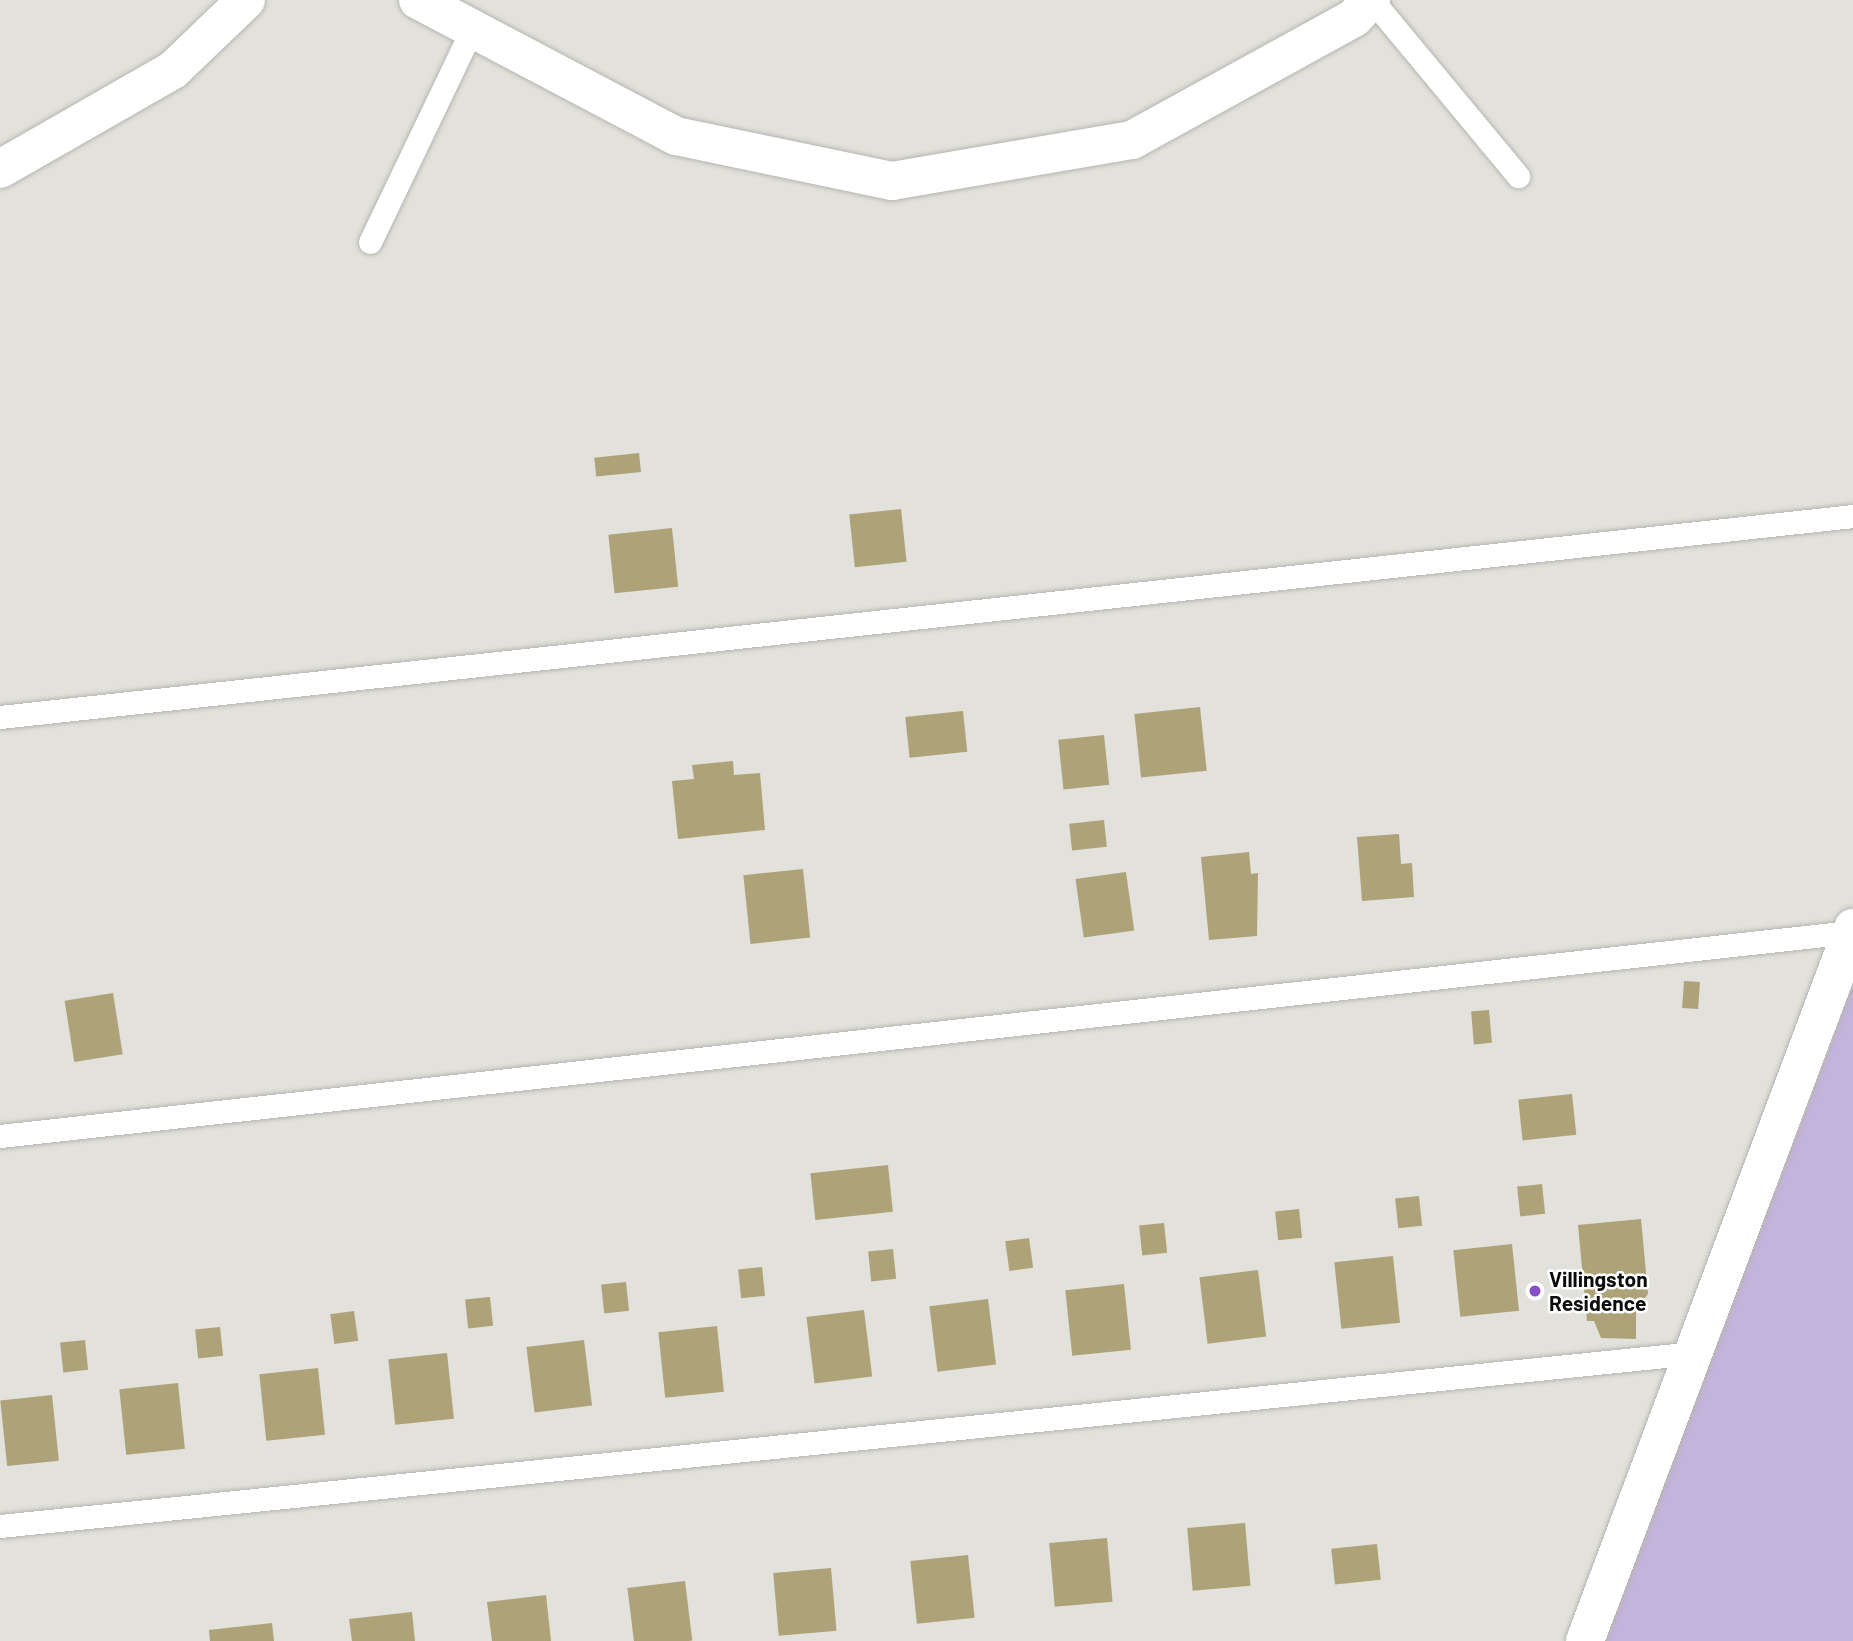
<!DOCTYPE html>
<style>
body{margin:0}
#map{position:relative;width:1853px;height:1641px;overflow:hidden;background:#e2e1dc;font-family:Barlow,sans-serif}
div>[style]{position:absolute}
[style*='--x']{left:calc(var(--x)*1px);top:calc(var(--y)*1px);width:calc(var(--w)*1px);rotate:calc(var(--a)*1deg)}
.green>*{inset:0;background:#c2b4da}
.building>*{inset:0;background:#ada278;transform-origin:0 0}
.roads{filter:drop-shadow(0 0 2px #b6b5b0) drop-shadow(0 0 2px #b6b5b0)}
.lane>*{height:23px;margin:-11.5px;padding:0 11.5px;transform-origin:11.5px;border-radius:11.5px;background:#fff}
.street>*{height:38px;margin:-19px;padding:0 19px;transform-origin:19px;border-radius:19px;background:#fff}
.dots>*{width:19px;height:19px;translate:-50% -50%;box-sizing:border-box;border:4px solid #fff;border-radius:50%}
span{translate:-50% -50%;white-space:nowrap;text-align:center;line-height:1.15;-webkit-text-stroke:5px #fff;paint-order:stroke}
.poi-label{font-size:21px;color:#0d0c0b;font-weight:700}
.left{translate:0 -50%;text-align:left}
</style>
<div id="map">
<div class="green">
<div style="clip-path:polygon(1853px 984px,1853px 1641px,1605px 1641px)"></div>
</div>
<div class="building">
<div style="left:639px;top:453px;width:19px;height:45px;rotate:84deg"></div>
<div style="left:901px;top:509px;width:53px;height:52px;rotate:84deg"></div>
<div style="left:672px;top:528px;width:59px;height:64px;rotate:84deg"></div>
<div style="left:1200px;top:707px;width:64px;height:66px;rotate:84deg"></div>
<div style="left:963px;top:711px;width:41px;height:58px;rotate:84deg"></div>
<div style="left:1104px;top:735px;width:50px;height:46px;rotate:84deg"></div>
<div style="clip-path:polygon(733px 761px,734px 775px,760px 773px,765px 830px,678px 839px,672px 781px,694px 779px,692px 765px)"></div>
<div style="left:1104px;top:820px;width:27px;height:35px;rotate:84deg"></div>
<div style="clip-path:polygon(1399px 834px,1401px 864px,1412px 863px,1414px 897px,1362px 901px,1357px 837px)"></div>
<div style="clip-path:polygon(1249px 852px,1251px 874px,1258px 873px,1257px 936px,1209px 940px,1201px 857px)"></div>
<div style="left:803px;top:869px;width:69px;height:60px;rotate:84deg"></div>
<div style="left:1126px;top:872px;width:59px;height:51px;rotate:82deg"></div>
<div style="left:1684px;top:981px;width:16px;height:27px;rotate:4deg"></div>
<div style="left:113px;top:993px;width:62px;height:49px;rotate:81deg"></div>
<div style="left:1489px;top:1010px;width:33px;height:18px;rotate:85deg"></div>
<div style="left:1572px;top:1094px;width:41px;height:54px;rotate:84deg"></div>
<div style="left:888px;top:1165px;width:47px;height:78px;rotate:84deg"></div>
<div style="left:1542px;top:1184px;width:30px;height:25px;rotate:84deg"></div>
<div style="left:1419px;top:1196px;width:30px;height:24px;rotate:84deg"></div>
<div style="left:1299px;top:1209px;width:29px;height:24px;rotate:84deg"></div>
<div style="clip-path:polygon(1641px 1219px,1648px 1294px,1636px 1309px,1636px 1339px,1601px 1338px,1594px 1321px,1587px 1321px,1578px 1225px)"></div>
<div style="left:1164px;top:1223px;width:30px;height:25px;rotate:84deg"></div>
<div style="left:1029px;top:1238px;width:30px;height:24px;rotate:82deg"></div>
<div style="left:1512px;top:1244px;width:67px;height:59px;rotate:84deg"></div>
<div style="left:893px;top:1249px;width:30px;height:25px;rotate:84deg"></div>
<div style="left:1393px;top:1256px;width:67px;height:59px;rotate:84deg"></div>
<div style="left:762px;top:1267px;width:29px;height:24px;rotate:84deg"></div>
<div style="left:1258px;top:1270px;width:67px;height:59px;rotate:83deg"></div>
<div style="left:626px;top:1282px;width:29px;height:25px;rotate:84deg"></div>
<div style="left:1124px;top:1284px;width:66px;height:59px;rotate:84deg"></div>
<div style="left:490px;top:1297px;width:29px;height:25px;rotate:84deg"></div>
<div style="left:988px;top:1299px;width:66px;height:59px;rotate:83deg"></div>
<div style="left:864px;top:1310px;width:67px;height:58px;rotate:83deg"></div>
<div style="left:354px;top:1311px;width:30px;height:24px;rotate:82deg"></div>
<div style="left:717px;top:1326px;width:66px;height:59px;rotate:84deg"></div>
<div style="left:220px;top:1327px;width:29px;height:25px;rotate:84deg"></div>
<div style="left:85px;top:1340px;width:30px;height:25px;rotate:84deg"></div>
<div style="left:584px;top:1340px;width:66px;height:58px;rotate:83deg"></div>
<div style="left:447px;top:1353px;width:66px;height:59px;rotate:84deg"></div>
<div style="left:318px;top:1368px;width:67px;height:59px;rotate:84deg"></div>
<div style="left:178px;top:1383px;width:66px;height:59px;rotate:84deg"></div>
<div style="left:52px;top:1395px;width:66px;height:52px;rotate:84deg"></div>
<div style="left:1245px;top:1523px;width:63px;height:58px;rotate:85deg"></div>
<div style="left:1107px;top:1538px;width:64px;height:58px;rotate:85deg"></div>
<div style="left:1377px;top:1544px;width:36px;height:46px;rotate:84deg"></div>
<div style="left:968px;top:1555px;width:63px;height:58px;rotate:84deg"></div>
<div style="left:831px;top:1568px;width:63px;height:58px;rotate:85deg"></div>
<div style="left:685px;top:1581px;width:60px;height:58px;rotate:83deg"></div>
<div style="clip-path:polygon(546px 1595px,551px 1641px,492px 1641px,487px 1602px)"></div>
<div style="clip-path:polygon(412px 1612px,415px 1641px,352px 1641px,349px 1619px)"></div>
<div style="clip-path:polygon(272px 1623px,274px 1641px,210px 1641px,209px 1630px)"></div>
</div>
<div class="roads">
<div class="lane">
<div style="--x:1372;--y:0;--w:229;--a:50.3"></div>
<div style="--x:370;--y:242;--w:236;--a:-64.4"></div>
<div style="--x:0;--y:717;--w:1864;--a:-6.19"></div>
<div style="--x:0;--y:1136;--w:1862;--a:-6.29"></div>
<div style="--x:0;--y:1526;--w:1702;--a:-5.83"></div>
</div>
<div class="street">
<div style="--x:418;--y:0;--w:292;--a:27.8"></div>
<div style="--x:676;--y:136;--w:221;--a:11.8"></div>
<div style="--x:892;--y:181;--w:243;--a:-9.7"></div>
<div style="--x:1132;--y:140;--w:253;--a:-28.8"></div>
<div style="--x:1354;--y:18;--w:25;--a:-47"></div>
<div style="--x:0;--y:169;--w:199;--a:-29.8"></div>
<div style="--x:173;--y:70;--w:101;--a:-43.8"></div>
<div style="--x:1585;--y:1641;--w:762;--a:-69.4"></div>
</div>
</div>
<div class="dots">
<div style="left:1535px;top:1291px;background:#8650c8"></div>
</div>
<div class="poi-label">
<span class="left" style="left:1549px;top:1291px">Villingston<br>Residence</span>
</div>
</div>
